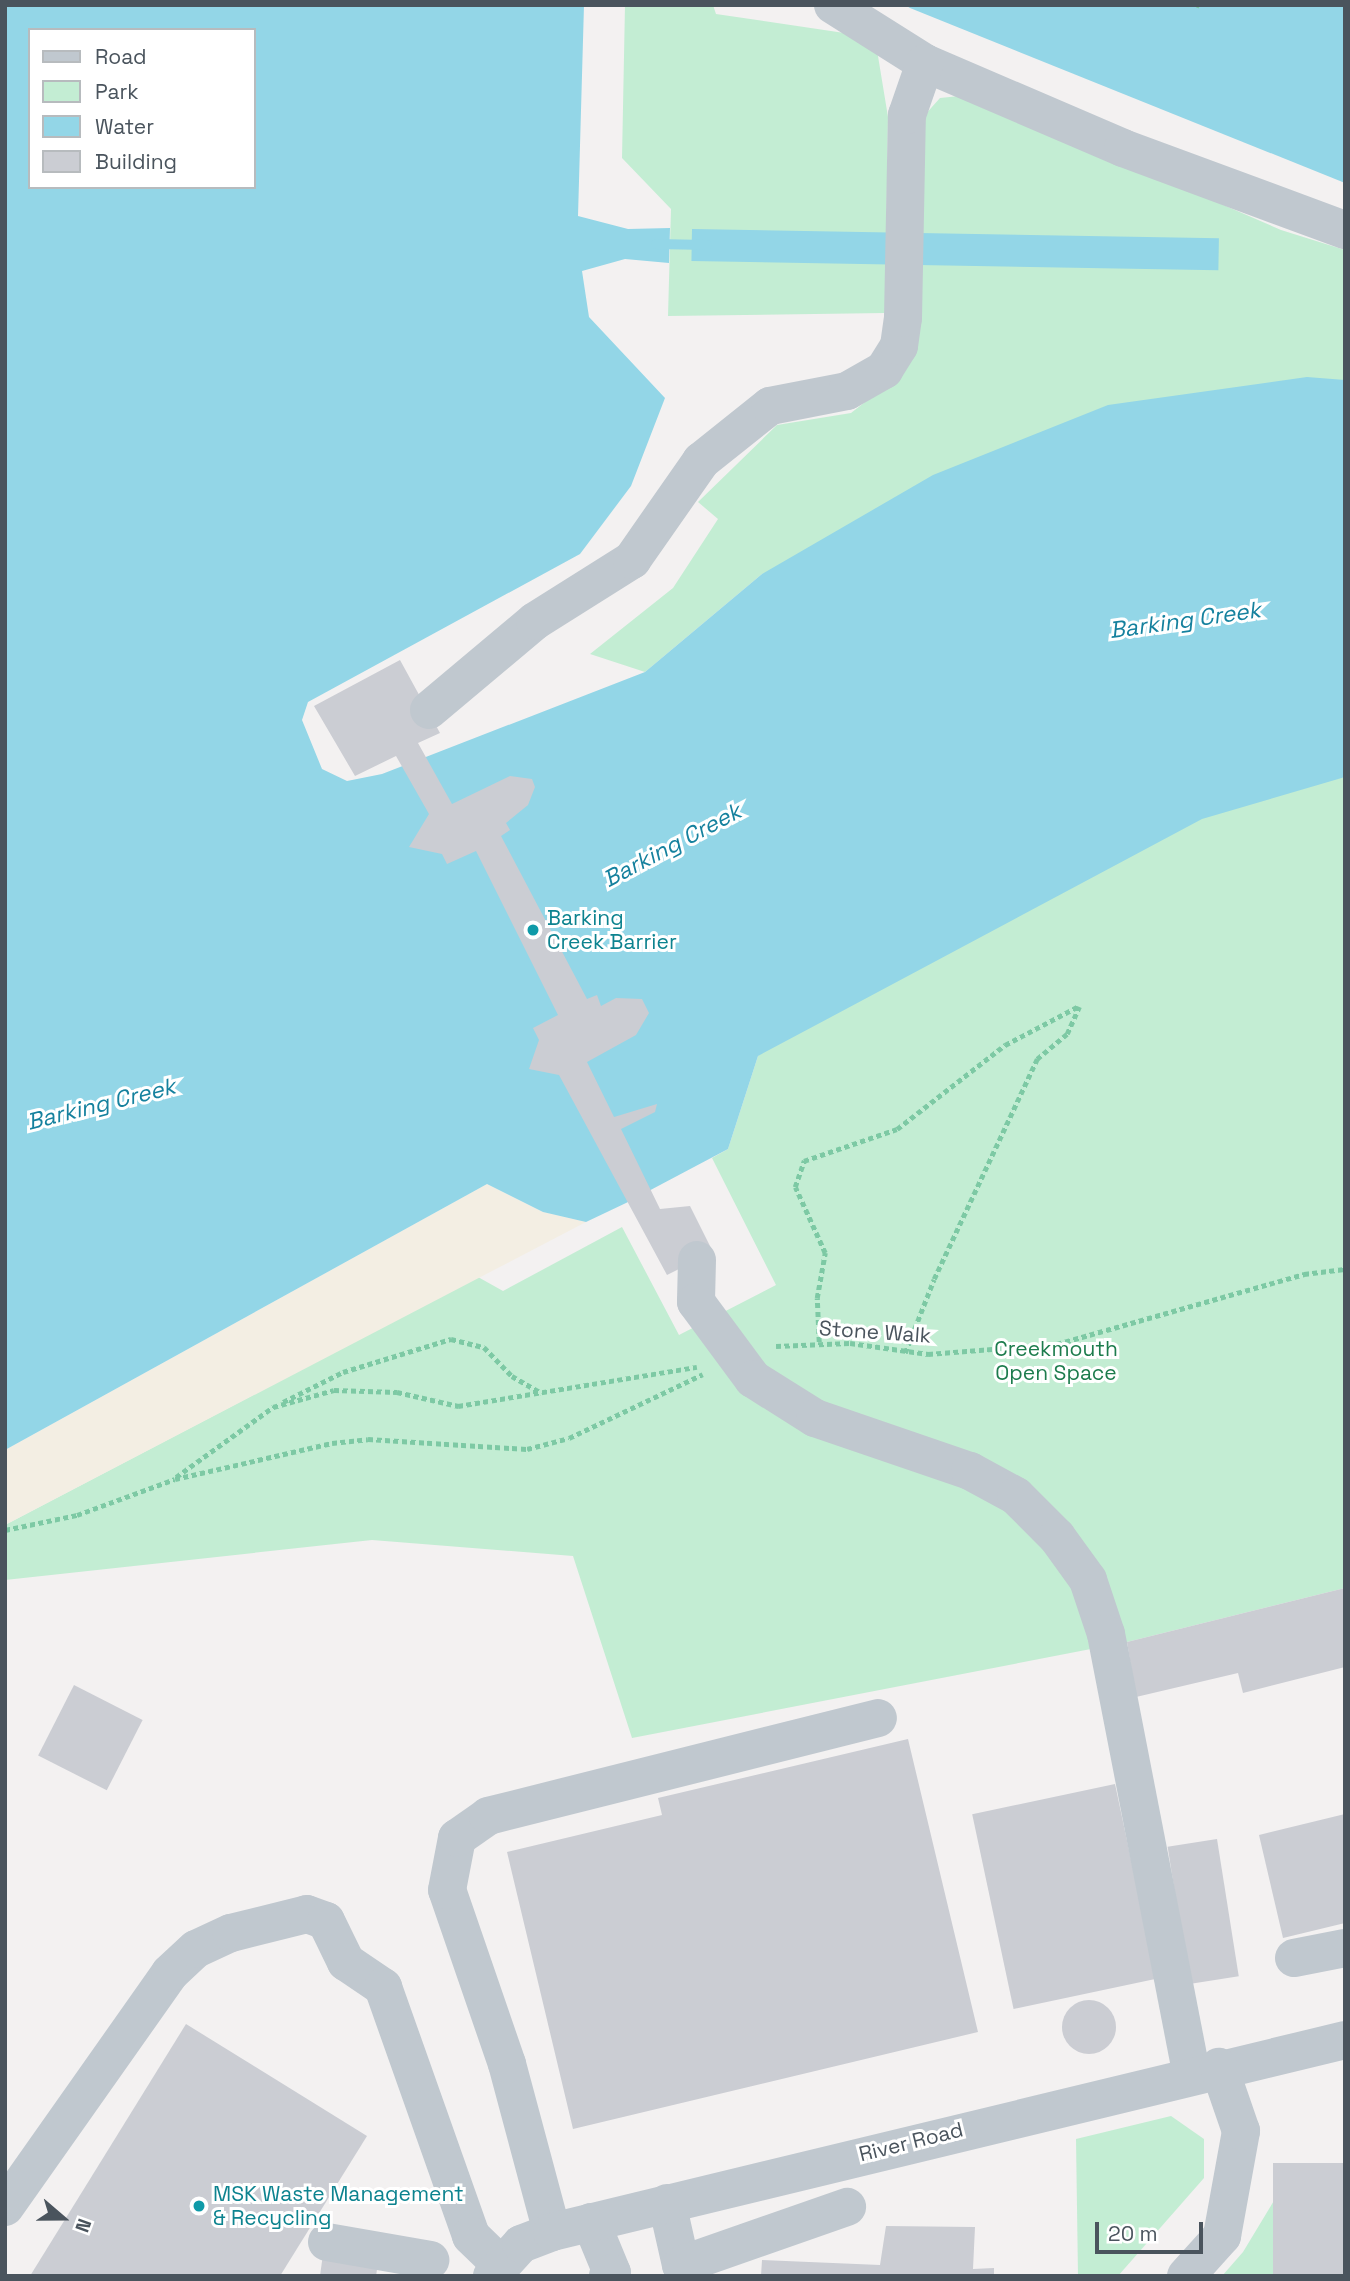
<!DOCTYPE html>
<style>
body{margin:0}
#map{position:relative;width:1350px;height:2281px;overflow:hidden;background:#f3f1f1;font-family:"Space Grotesk",sans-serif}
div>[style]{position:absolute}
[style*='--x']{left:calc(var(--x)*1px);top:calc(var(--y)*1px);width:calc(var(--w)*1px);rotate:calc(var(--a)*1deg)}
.green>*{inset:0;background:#c3edd3}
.sand>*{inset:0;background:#f3eee3}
.water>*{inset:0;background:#93d6e7;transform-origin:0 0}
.stream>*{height:10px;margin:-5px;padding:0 5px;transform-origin:5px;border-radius:5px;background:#93d6e7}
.building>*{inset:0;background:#cbcdd3;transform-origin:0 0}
.round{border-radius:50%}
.path>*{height:4.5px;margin-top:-2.25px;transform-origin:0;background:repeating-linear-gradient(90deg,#7dc9a4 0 5px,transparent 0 8.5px)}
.minor>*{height:38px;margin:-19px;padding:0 19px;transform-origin:19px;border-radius:19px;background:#c0c8cf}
.dots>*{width:19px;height:19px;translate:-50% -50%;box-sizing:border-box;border:4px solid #fff;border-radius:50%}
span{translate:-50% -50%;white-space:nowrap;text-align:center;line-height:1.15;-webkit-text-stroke:6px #fff;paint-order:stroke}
.culture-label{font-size:21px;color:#0d838f}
.left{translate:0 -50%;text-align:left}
.street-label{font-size:21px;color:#4a545d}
.park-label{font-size:21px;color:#1d7c4d}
.water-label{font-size:23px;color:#15819e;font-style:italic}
.frame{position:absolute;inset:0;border:7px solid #4a545d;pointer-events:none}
.legend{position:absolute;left:28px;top:28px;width:228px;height:161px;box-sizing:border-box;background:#fff;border:2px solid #b7bbbe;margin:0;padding:9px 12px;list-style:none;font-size:21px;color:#4a545d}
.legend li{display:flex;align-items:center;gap:14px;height:35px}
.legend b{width:35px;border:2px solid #b7bbbe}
.north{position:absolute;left:28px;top:2183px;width:70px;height:70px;-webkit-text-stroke:5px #fff;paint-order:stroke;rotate:110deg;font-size:19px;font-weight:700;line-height:28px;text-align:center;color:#4a545d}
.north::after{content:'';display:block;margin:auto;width:24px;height:32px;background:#4a545d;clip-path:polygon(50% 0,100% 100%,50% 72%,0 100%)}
.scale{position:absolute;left:1095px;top:2222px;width:108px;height:32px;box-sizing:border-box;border:4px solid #4a545d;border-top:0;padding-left:9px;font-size:21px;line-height:24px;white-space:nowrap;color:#4a545d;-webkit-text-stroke:5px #fff;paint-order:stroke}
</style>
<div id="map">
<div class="green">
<div style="clip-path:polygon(625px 5px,713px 5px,716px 14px,851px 34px,877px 50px,888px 117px,885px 313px,668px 316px,671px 209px,622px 158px)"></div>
<div style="clip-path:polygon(969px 95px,1281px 230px,1345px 250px,1345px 410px,762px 574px,645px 672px,590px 654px,673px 588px,718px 519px,698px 502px,777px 425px,851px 413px,906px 370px,923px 117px,940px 98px)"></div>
<div style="clip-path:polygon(1345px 777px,1345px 1588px,1127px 1642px,632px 1738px,573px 1556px,372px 1540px,5px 1580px,5px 1525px,478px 1277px,503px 1291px,622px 1227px,679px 1335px,776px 1285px,712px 1158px,728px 1149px,758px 1056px,932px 846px)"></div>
<div style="clip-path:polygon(1171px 2116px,1204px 2139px,1204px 2178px,1118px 2276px,1078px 2276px,1076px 2139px)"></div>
<div style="clip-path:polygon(1275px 2199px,1280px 2276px,1222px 2276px,1243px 2252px)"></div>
</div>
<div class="sand">
<div style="clip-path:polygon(487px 1184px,543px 1212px,586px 1222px,5px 1525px,5px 1450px)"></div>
</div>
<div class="water">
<div style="clip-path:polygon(evenodd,5px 5px,584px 5px,578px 216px,628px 229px,670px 228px,669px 263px,625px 259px,582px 271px,589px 317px,665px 398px,631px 486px,580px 554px,308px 702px,302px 720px,322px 769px,347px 781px,382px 774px,645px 672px,762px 574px,933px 475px,1108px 405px,1307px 377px,1345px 380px,1345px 777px,1202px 819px,758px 1056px,728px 1149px,626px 1203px,586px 1222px,543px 1212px,487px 1184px,5px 1450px,5px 5px,30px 30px,254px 30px,254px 187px,30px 187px,30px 30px)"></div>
<div style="clip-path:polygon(905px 5px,1345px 5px,1345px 183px,910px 8px)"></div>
<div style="left:692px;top:229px;width:527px;height:32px;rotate:1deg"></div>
</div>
<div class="stream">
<div style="--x:656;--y:244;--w:51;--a:1.1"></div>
</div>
<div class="building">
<div style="clip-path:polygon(400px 660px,440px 733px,418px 743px,452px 804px,510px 776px,532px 779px,535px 787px,528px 805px,506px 823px,510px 830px,501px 836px,587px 999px,597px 995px,601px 1006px,616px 998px,642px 999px,649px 1013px,636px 1035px,587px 1062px,614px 1117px,657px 1104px,655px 1112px,621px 1129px,660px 1209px,690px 1206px,713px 1252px,667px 1275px,559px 1075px,529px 1069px,539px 1040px,533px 1028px,558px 1015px,476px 851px,447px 864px,442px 854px,409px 847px,429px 814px,396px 756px,355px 776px,314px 706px)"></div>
<div style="clip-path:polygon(1345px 1588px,1345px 1667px,1243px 1693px,1238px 1673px,1136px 1697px,1127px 1642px)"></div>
<div style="left:74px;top:1685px;width:77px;height:79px;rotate:27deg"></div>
<div style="clip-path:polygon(908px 1739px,978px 2032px,573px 2129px,507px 1852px,662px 1815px,658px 1798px)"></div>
<div style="left:1115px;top:1784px;width:199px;height:146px;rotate:78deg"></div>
<div style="clip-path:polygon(1345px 1814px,1345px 1923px,1283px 1938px,1259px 1835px)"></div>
<div style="left:1217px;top:1839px;width:139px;height:50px;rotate:81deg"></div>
<div class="round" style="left:1062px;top:2000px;width:54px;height:54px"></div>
<div style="clip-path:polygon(186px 2024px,367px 2136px,280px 2276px,30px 2276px)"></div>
<div style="left:1345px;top:2163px;width:113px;height:72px;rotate:90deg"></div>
<div style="clip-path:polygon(886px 2226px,975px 2227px,973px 2269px,994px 2268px,994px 2276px,761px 2276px,762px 2260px,880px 2265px)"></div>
<div style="clip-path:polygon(323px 2254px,378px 2263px,376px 2276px,320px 2276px)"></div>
</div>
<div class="path">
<div style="--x:1196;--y:7;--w:2;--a:-63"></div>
<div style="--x:819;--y:1342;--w:44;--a:-92.6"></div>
<div style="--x:817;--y:1298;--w:46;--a:-79.9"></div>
<div style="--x:825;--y:1253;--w:72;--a:-114.4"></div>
<div style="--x:795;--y:1187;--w:28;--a:-71"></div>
<div style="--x:804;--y:1161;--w:98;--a:-19"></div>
<div style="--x:897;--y:1129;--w:137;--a:-37.9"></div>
<div style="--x:1005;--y:1045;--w:84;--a:-27.8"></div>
<div style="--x:776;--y:1346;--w:74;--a:-2.3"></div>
<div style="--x:850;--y:1343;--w:79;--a:8"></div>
<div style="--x:928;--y:1354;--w:129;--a:-4.4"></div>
<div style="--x:1057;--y:1344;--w:257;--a:-15.8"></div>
<div style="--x:1304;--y:1274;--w:41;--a:-7"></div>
<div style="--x:905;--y:1353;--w:79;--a:-68.6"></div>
<div style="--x:934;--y:1279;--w:243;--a:-64.9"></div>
<div style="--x:1037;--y:1059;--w:39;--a:-40"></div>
<div style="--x:1067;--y:1034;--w:30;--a:-66"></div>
<div style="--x:283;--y:1402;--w:67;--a:-26.6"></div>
<div style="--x:343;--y:1372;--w:113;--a:-17"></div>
<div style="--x:451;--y:1339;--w:34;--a:14"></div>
<div style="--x:484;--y:1347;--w:40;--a:46"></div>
<div style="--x:512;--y:1376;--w:34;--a:30"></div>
<div style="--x:176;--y:1477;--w:120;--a:-35.8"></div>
<div style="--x:273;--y:1407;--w:63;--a:-15.6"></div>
<div style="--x:334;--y:1390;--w:63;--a:1.8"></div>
<div style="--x:397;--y:1392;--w:63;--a:12.9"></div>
<div style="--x:458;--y:1406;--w:242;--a:-9.3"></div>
<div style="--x:5;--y:1530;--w:74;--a:-11.8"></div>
<div style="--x:77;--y:1515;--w:104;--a:-20.2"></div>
<div style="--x:175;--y:1479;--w:161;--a:-12.9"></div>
<div style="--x:332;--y:1443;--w:36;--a:-6"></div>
<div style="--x:368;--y:1439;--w:159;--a:3.6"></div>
<div style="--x:527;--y:1449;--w:43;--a:-14.7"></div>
<div style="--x:569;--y:1438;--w:148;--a:-25.5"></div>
</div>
<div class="minor">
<div style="--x:833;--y:5;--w:109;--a:32.2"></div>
<div style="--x:925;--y:63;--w:215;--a:23.2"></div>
<div style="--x:1123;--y:148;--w:237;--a:20.3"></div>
<div style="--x:429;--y:710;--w:138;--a:-40"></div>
<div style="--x:535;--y:621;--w:115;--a:-32.2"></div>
<div style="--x:632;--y:560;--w:121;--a:-55.1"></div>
<div style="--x:701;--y:461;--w:88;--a:-38.6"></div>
<div style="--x:770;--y:406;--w:78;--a:-11"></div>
<div style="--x:847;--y:391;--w:43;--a:-29.6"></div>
<div style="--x:884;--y:370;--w:28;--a:-58"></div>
<div style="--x:899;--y:346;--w:28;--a:-82"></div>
<div style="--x:903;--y:318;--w:203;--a:-88.9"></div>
<div style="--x:907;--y:115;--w:55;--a:-70.9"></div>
<div style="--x:697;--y:1260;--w:42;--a:91.4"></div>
<div style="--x:696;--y:1302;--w:96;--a:53.5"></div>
<div style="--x:753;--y:1379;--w:73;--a:32.2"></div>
<div style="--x:815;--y:1418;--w:164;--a:18.9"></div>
<div style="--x:970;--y:1471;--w:52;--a:28.5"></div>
<div style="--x:1016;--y:1496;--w:58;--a:45"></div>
<div style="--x:1057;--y:1537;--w:53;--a:54.2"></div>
<div style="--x:1088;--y:1580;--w:57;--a:71.6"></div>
<div style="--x:1106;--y:1634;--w:447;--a:79"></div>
<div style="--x:1294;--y:1958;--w:52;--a:-11.1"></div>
<div style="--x:667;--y:2203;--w:64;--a:77.3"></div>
<div style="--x:681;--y:2265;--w:176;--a:-19.3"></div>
<div style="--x:5;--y:2207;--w:286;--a:-54.8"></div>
<div style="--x:170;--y:1973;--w:35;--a:-43"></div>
<div style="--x:196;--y:1949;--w:38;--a:-25"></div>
<div style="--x:231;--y:1933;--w:78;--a:-14"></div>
<div style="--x:307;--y:1914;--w:20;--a:20"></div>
<div style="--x:326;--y:1921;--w:46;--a:64"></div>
<div style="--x:346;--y:1962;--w:45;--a:34"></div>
<div style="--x:383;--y:1987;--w:264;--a:70.5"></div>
<div style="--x:471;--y:2236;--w:40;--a:44"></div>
<div style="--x:591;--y:2222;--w:55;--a:67.6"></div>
<div style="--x:612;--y:2273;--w:5;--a:143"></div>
<div style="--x:552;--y:2232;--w:174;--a:-105"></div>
<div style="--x:507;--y:2064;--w:184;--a:-109"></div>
<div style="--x:447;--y:1890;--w:53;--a:-79.1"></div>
<div style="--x:457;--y:1838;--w:38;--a:-35"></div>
<div style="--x:488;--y:1816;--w:402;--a:-14.1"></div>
<div style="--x:327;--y:2242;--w:105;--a:9.9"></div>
<div style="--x:492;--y:2276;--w:43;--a:-47.8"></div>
<div style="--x:521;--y:2244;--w:33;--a:-21"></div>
<div style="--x:552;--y:2232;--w:816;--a:-13.61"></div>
<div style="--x:1186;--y:2276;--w:54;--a:-48"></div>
<div style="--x:1222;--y:2236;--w:107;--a:-79.7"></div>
<div style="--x:1241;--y:2131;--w:68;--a:-109"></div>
</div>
<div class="dots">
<div style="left:533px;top:930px;background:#0f9aa8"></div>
<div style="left:199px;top:2206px;background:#0f9aa8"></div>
</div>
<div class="culture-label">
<span class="left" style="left:547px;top:930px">Barking<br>Creek Barrier</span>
<span class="left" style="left:213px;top:2206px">MSK Waste Management<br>&amp; Recycling</span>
</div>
<div class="street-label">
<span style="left:875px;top:1332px;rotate:4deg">Stone Walk</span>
<span style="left:911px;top:2142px;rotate:-14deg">River Road</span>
</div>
<div class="park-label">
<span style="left:1056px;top:1361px">Creekmouth<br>Open Space</span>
</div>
<div class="water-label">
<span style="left:1185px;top:620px;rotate:-8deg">Barking Creek</span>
<span style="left:672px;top:845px;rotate:-28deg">Barking Creek</span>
<span style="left:101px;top:1104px;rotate:-14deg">Barking Creek</span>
</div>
<div class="frame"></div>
<ul class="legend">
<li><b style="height:9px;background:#c0c8cf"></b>Road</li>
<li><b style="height:19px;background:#c3edd3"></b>Park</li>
<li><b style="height:19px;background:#93d6e7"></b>Water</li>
<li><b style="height:19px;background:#cbcdd3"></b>Building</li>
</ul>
<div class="north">N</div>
<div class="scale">20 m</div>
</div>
